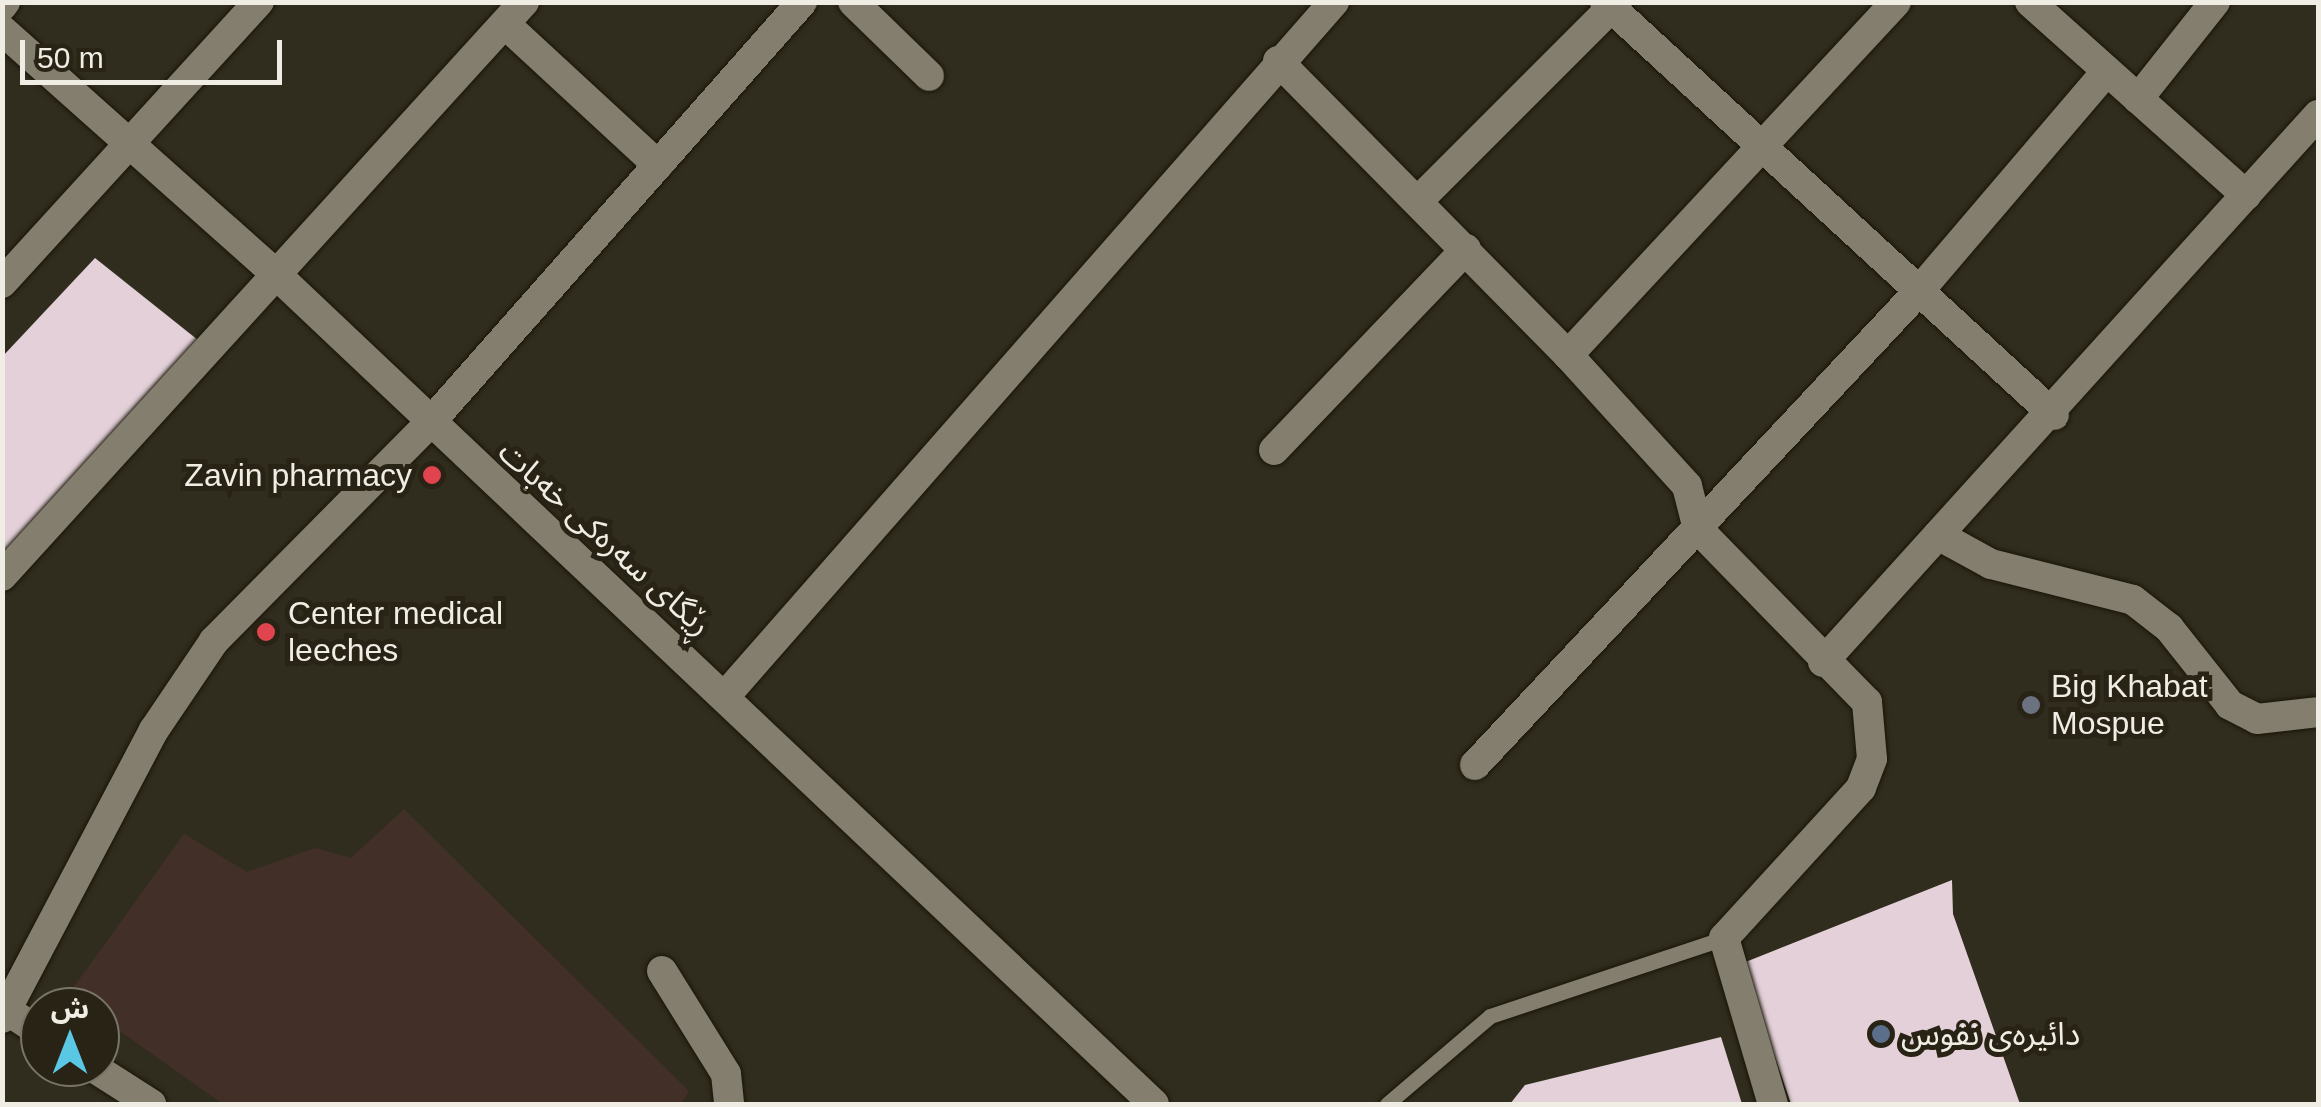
<!DOCTYPE html>
<meta charset="utf-8">
<style>
body{margin:0}
#map{position:relative;width:2321px;height:1107px;overflow:hidden;background:#312d1e;font-family:Arial,"Noto Sans Arabic",sans-serif}
div>[style]{position:absolute}
[style*='--x']{left:calc(var(--x)*1px);top:calc(var(--y)*1px);width:calc(var(--w)*1px);rotate:calc(var(--a)*1deg)}
.commercial>*{inset:0;background:#423028}
.building>*{inset:0;background:#e3d0d9}
.roads{filter:drop-shadow(0 0 2px #191508) drop-shadow(0 0 2px #191508)}
.service>*{height:15px;margin:-7.5px;padding:0 7.5px;transform-origin:7.5px;border-radius:7.5px;background:#837e6e}
.minor>*{height:30px;margin:-15px;padding:0 15px;transform-origin:15px;border-radius:15px;background:#837e6e}
.tertiary>*{height:30px;margin:-15px;padding:0 15px;transform-origin:15px;border-radius:15px;background:#837e6e}
.dots>*{width:28px;height:28px;translate:-50% -50%;box-sizing:border-box;border:5px solid #282315;border-radius:50%}
span{translate:-50% -50%;white-space:nowrap;text-align:center;line-height:1.15;-webkit-text-stroke:10px #282315;paint-order:stroke}
.poi-label{font-size:32px;color:#f0ede4}
.right{translate:-100% -50%;text-align:right}
.left{translate:0 -50%;text-align:left}
.street-label{font-size:32px;color:#f0ede4}
.frame{position:absolute;inset:0;border:5px solid #f0ede4;pointer-events:none}
.north{position:absolute;left:20px;top:987px;width:100px;height:100px;box-sizing:border-box;background:#282315;border:2px solid #787468;border-radius:50%;rotate:0deg;font-size:28px;font-weight:700;line-height:40px;text-align:center;color:#f0ede4}
.north::after{content:'';display:block;margin:auto;width:35px;height:45px;background:#5ac8e5;clip-path:polygon(50% 0,100% 100%,50% 72%,0 100%)}
.scale{position:absolute;left:20px;top:40px;width:262px;height:45px;box-sizing:border-box;border:5px solid #f0ede4;border-top:0;padding-left:12px;font-size:30px;line-height:35px;white-space:nowrap;color:#f0ede4;-webkit-text-stroke:8px #282315;paint-order:stroke}
</style>
<div id="map">
<div class="commercial">
<div style="clip-path:polygon(404px 809px,689px 1091px,681px 1104px,223px 1104px,100px 1017px,100px 1007px,68px 995px,184px 834px,247px 872px,315px 848px,351px 858px)"></div>
</div>
<div class="building">
<div style="clip-path:polygon(95px 258px,213px 352px,2px 557px,2px 357px)"></div>
<div style="clip-path:polygon(1952px 880px,1953px 914px,2020px 1104px,1791px 1104px,1743px 963px)"></div>
<div style="clip-path:polygon(1721px 1037px,1742px 1104px,1510px 1104px,1525px 1085px)"></div>
</div>
<div class="roads">
<div class="service">
<div style="--x:1387;--y:1104;--w:135;--a:-40.5"></div>
<div style="--x:1490;--y:1016;--w:247;--a:-18.4"></div>
</div>
<div class="minor">
<div style="--x:853;--y:2;--w:106;--a:44.2"></div>
<div style="--x:1605;--y:2;--w:610;--a:42.61"></div>
<div style="--x:2030;--y:2;--w:290;--a:41.8"></div>
<div style="--x:2;--y:6;--w:5;--a:-53"></div>
<div style="--x:505;--y:24;--w:208;--a:42.7"></div>
<div style="--x:1278;--y:61;--w:413;--a:45.4"></div>
<div style="--x:1568;--y:355;--w:177;--a:47.7"></div>
<div style="--x:1687;--y:486;--w:44;--a:75.7"></div>
<div style="--x:1698;--y:529;--w:242;--a:45.7"></div>
<div style="--x:1867;--y:702;--w:57;--a:85"></div>
<div style="--x:1872;--y:759;--w:31;--a:111"></div>
<div style="--x:1861;--y:788;--w:203;--a:132.4"></div>
<div style="--x:1724;--y:938;--w:173;--a:73.6"></div>
<div style="--x:2138;--y:99;--w:124;--a:-51.6"></div>
<div style="--x:1419;--y:200;--w:280;--a:-45"></div>
<div style="--x:2;--y:283;--w:381;--a:-47.6"></div>
<div style="--x:1568;--y:355;--w:482;--a:-47.1"></div>
<div style="--x:1274;--y:450;--w:278;--a:-46.3"></div>
<div style="--x:1938;--y:535;--w:60;--a:28.7"></div>
<div style="--x:1991;--y:564;--w:146;--a:14.2"></div>
<div style="--x:2133;--y:600;--w:46;--a:37.9"></div>
<div style="--x:2169;--y:628;--w:98;--a:51.6"></div>
<div style="--x:2230;--y:705;--w:30;--a:27"></div>
<div style="--x:2257;--y:719;--w:61;--a:-6.5"></div>
<div style="--x:2;--y:576;--w:776;--a:-47.72"></div>
<div style="--x:1823;--y:662;--w:738;--a:-47.86"></div>
<div style="--x:1475;--y:765;--w:649;--a:-46.87"></div>
<div style="--x:1919;--y:291;--w:289;--a:-49.5"></div>
<div style="--x:662;--y:971;--w:121;--a:58.1"></div>
<div style="--x:726;--y:1074;--w:30;--a:84"></div>
<div style="--x:2;--y:1007;--w:45;--a:33.3"></div>
<div style="--x:2;--y:1018;--w:326;--a:-62.2"></div>
<div style="--x:154;--y:730;--w:107;--a:-56"></div>
<div style="--x:214;--y:641;--w:304;--a:-45.3"></div>
<div style="--x:428;--y:425;--w:565;--a:-48.52"></div>
<div style="--x:93;--y:1067;--w:69;--a:32.5"></div>
</div>
<div class="tertiary">
<div style="--x:2;--y:30;--w:374;--a:41.7"></div>
<div style="--x:281;--y:279;--w:1201;--a:43.38"></div>
<div style="--x:726;--y:695;--w:922;--a:-48.74"></div>
</div>
</div>
<div class="dots">
<div style="left:432px;top:475px;background:#e0444e"></div>
<div style="left:266px;top:632px;background:#e0444e"></div>
<div style="left:2031px;top:705px;background:#6b7280"></div>
<div style="left:1881px;top:1034px;background:#5c6f8a"></div>
</div>
<div class="poi-label">
<span class="right" style="left:412px;top:475px">Zavin pharmacy</span>
<span class="left" style="left:288px;top:632px">Center medical<br>leeches</span>
<span class="left" style="left:2051px;top:705px">Big Khabat<br>Mospue</span>
<span class="left" style="left:1901px;top:1034px">دائیرەی نفوس</span>
</div>
<div class="street-label">
<span style="left:605px;top:538px;rotate:42deg">ڕێگای سەرەکی خەبات</span>
</div>
<div class="frame"></div>
<div class="north">ش</div>
<div class="scale">50 m</div>
</div>
